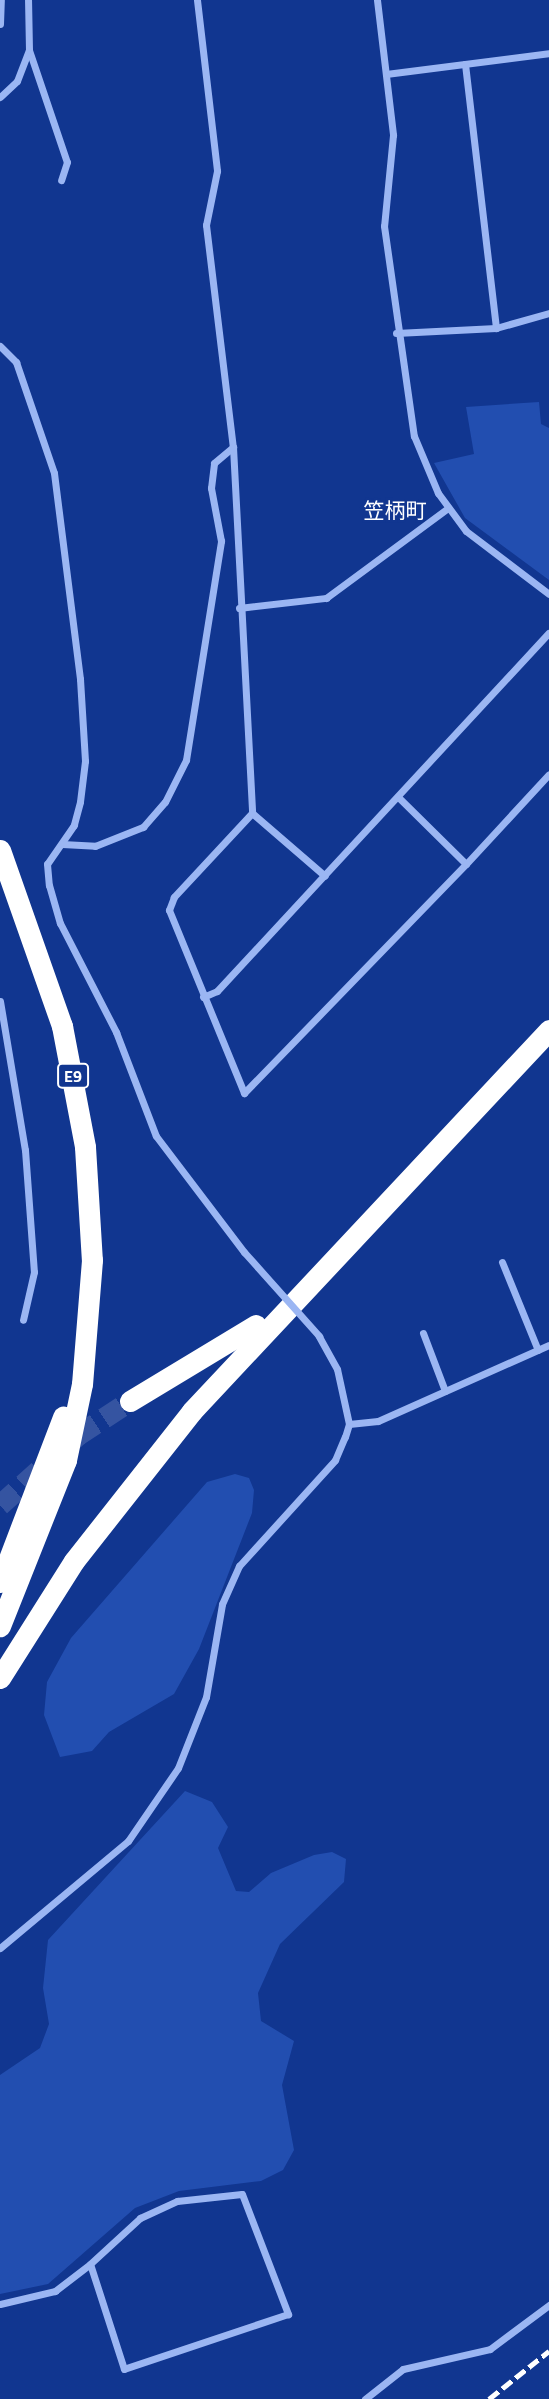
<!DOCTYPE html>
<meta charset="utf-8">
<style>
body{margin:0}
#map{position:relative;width:549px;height:2399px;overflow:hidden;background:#113690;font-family:"Titillium Web","Noto Sans JP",sans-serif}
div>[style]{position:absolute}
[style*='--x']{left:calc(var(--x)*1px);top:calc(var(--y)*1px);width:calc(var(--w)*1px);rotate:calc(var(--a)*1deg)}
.green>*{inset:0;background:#224eb0}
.highway-tunnel>*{height:21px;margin-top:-10.5px;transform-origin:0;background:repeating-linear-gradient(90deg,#3554a1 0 21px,transparent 0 31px)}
.street>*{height:7px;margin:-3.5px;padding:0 3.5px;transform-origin:3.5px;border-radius:3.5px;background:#9bb6f3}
.highway>*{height:21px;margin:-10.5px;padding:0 10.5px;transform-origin:10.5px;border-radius:10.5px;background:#fff}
.rail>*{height:5px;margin-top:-2.5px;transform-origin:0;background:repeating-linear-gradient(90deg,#fff 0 12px,transparent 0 17px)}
.street-bridge>*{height:7px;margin:-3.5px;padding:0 3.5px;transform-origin:3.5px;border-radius:3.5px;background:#9bb6f3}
span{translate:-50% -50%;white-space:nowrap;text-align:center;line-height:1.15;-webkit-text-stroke:5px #113690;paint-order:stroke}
.shield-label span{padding:2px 5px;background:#113690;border:2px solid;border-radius:5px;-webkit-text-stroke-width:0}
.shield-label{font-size:16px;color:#fff;font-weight:700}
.quarter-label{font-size:21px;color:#fff}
</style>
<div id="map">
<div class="green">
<div style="clip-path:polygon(539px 402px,541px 424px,549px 428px,549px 580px,465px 518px,434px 463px,474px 454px,466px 407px)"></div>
<div style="clip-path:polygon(235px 1474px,249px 1478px,254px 1490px,252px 1513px,199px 1649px,174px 1694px,109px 1732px,92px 1751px,60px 1757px,44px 1715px,47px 1682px,71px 1638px,207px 1482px)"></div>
<div style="clip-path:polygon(185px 1791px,212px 1802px,228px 1827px,218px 1848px,236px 1891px,249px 1892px,271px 1873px,314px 1855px,332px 1852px,346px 1859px,344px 1882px,280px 1944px,258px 1993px,261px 2021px,294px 2041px,282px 2085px,294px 2150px,283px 2170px,261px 2181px,179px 2191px,135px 2208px,48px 2284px,0 2294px,0 2075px,40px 2048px,49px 2024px,43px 1988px,48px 1940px)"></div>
</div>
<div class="highway-tunnel">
<div style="--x:0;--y:1505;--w:105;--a:-41.9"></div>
<div style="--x:78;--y:1435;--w:62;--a:-33.2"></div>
</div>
<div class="street">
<div style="--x:197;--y:0;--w:172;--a:83.3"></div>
<div style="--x:217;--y:171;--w:55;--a:101.5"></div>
<div style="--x:206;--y:225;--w:224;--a:83.1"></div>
<div style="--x:233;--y:447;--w:366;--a:87"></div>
<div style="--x:252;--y:813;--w:96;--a:40.8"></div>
<div style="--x:377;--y:0;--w:136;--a:83.2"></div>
<div style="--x:393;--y:135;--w:91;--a:95.6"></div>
<div style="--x:384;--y:226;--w:212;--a:81.9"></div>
<div style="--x:414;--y:436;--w:62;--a:67.2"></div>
<div style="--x:438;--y:493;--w:47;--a:53.6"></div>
<div style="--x:466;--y:531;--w:104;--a:37.2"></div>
<div style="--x:0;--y:24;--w:24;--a:-88"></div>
<div style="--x:29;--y:50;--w:118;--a:71.3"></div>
<div style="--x:67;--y:162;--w:19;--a:108"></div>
<div style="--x:465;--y:64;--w:266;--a:83.3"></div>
<div style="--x:386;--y:74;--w:164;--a:-7.3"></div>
<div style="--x:0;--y:97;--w:23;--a:-43"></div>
<div style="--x:17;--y:81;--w:33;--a:-69"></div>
<div style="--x:29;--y:50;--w:50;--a:-91.1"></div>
<div style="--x:396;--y:333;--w:100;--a:-2.9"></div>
<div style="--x:496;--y:328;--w:55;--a:-15.8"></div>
<div style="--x:0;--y:346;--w:23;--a:45"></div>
<div style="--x:16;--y:362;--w:117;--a:71.1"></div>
<div style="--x:54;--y:473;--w:208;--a:82.8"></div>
<div style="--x:80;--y:679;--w:82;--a:86.5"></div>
<div style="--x:85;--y:761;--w:41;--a:97"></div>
<div style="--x:80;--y:802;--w:24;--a:105"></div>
<div style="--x:74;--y:825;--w:47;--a:124.7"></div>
<div style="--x:47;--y:864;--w:21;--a:85"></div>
<div style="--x:49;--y:885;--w:40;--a:74"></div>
<div style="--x:60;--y:923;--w:123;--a:62.8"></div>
<div style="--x:116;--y:1032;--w:111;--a:69"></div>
<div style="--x:156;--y:1136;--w:146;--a:52.8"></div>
<div style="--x:239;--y:608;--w:88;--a:-6.6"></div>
<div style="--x:326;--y:598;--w:152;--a:-36.4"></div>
<div style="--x:252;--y:813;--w:115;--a:132.9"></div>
<div style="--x:174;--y:897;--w:14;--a:111"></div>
<div style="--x:169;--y:910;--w:198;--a:67.7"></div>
<div style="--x:244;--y:1093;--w:319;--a:-45.9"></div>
<div style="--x:466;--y:864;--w:95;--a:-135.4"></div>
<div style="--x:62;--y:844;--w:33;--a:3"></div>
<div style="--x:95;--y:846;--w:52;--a:-21.6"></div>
<div style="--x:143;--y:827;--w:33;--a:-49"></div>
<div style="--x:165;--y:802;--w:47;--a:-63.4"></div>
<div style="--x:186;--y:760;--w:222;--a:-80.9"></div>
<div style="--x:221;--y:541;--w:54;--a:-100.7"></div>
<div style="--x:211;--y:488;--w:25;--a:-83"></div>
<div style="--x:214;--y:463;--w:25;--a:-40"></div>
<div style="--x:466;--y:864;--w:122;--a:-47.3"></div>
<div style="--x:203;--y:997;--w:15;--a:-23"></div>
<div style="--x:217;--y:991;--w:488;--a:-47.2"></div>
<div style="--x:0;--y:1001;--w:151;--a:80.5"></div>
<div style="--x:25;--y:1150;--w:122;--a:85.8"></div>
<div style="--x:34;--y:1272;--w:49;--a:102.9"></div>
<div style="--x:502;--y:1262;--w:95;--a:67.8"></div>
<div style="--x:423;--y:1333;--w:62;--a:69.2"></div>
<div style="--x:349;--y:1424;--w:29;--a:-6"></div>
<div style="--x:378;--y:1421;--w:187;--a:-24"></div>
<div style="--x:0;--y:1948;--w:167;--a:-39.9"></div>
<div style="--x:128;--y:1841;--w:88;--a:-55.6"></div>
<div style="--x:178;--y:1768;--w:76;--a:-68.5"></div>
<div style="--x:206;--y:1697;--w:94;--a:-80.2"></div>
<div style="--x:222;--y:1604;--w:42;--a:-65.9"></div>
<div style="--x:239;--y:1566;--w:143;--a:-47.8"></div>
<div style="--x:335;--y:1460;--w:25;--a:-67"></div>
<div style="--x:345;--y:1437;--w:14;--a:-73"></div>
<div style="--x:349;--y:1424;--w:56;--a:-102.3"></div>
<div style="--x:337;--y:1369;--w:38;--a:-119"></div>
<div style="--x:242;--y:2194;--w:129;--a:69"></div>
<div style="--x:288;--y:2314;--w:173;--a:161.5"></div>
<div style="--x:124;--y:2369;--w:110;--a:-107.9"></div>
<div style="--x:90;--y:2264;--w:68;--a:-42.6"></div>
<div style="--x:140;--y:2218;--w:41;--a:-24.7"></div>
<div style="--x:177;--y:2201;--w:65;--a:-6.1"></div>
<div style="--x:0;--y:2304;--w:57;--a:-13.3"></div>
<div style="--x:55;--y:2291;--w:44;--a:-37.6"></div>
<div style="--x:365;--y:2399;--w:48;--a:-38.3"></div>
<div style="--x:403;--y:2369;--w:89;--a:-12.9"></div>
<div style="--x:490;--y:2349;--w:74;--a:-36.7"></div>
</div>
<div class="highway">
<div style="--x:0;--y:850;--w:187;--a:70.6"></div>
<div style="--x:62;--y:1026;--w:123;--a:79.2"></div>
<div style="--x:85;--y:1147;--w:113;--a:86.5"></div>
<div style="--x:92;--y:1260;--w:124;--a:94.6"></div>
<div style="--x:82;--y:1384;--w:78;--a:101.9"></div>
<div style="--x:66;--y:1460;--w:179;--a:111.7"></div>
<div style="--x:130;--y:1401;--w:147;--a:-31.1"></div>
<div style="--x:0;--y:1582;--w:177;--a:-69.1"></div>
<div style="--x:0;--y:1678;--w:138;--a:-57.7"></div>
<div style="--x:74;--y:1561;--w:191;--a:-51.8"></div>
<div style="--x:192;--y:1411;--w:522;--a:-46.86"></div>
</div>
<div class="rail">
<div style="--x:489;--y:2399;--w:77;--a:-38.7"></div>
</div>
<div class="street-bridge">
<div style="--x:244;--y:1252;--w:113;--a:48.2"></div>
</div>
<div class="shield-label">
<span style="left:73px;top:1076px">E9</span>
</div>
<div class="quarter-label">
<span style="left:395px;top:510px">笠柄町</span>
</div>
</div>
